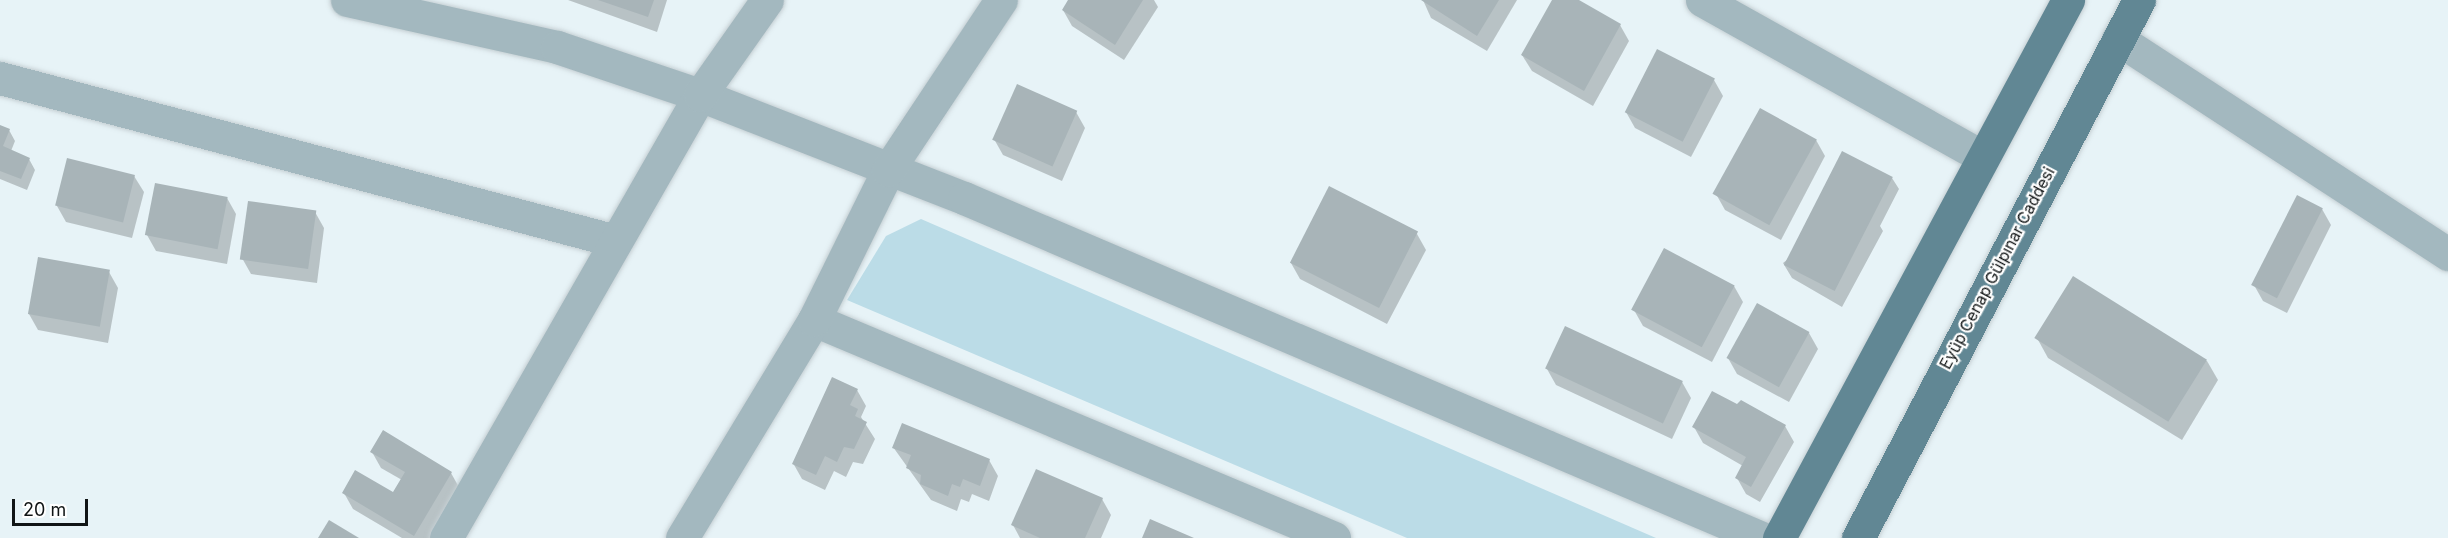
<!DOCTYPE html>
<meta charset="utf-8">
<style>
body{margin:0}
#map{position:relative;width:2448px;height:538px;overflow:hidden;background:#e7f3f7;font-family:Inter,sans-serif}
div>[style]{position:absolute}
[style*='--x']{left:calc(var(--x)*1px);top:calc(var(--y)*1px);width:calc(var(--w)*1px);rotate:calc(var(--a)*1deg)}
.green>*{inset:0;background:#bbdce7}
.shadow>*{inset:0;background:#0003}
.building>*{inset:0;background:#a8b4b8;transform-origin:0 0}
.roads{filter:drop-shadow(0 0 2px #c5cfd3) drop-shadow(0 0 2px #c5cfd3)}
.minor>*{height:33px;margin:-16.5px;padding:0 16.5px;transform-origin:16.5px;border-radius:16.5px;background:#a3b8bf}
.major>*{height:33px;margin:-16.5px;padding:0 16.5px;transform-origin:16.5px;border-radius:16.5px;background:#618794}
span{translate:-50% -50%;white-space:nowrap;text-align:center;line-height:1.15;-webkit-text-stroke:4.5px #fff;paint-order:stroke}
.street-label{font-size:16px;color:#111516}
.scale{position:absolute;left:12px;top:499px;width:76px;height:27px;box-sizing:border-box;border:3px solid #111516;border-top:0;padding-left:8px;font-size:18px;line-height:21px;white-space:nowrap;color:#111516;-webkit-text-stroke:4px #fff;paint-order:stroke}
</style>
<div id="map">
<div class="green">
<div style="clip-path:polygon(921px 219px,1656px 538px,1407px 538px,847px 300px,886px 236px)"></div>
</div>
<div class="shadow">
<div style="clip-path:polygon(568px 0,667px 0,657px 32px)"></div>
<div style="clip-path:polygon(1070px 0,1154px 0,1158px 7px,1124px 60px,1072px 26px,1063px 10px)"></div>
<div style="clip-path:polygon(1423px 0,1517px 0,1487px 51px,1431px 18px)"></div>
<div style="clip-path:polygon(1553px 0,1576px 0,1620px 25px,1629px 41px,1593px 106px,1532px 71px,1522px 55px)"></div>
<div style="clip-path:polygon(1714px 80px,1723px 96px,1691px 157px,1635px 128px,1626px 112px)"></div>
<div style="clip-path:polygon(1076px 112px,1085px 128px,1062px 181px,1003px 155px,994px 139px)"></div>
<div style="clip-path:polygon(0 127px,9px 130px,15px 141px,11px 151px,29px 159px,35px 170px,27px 190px,0 179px)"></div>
<div style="clip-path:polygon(1816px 140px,1825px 156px,1781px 240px,1725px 210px,1716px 194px)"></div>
<div style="clip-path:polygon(134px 176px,144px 192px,132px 238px,66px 222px,57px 206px)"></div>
<div style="clip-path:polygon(1892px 178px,1899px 189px,1880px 226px,1883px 231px,1842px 307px,1792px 278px,1783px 263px)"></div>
<div style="clip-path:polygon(227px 198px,236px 214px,227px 264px,156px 251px,147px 235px)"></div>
<div style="clip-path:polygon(2322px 209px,2331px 225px,2287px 313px,2263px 301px,2254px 285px)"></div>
<div style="clip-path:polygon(315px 212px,324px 228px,317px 283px,251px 274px,242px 258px)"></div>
<div style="clip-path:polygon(1417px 234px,1426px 250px,1387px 324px,1300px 279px,1291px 263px)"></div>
<div style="clip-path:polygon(109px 272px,118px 288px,108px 343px,38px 330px,29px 314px)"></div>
<div style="clip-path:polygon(1734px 286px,1743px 302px,1712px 362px,1643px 326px,1634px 310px)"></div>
<div style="clip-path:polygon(1809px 333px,1818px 349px,1789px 402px,1737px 374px,1728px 358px)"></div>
<div style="clip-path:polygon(2037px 338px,2207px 361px,2218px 380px,2182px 440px,2048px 358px)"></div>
<div style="clip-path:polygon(1547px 369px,1682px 382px,1691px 398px,1672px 439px,1556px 385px)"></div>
<div style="clip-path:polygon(857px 390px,866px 406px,861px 417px,875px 439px,863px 464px,853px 462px,846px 477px,834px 471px,825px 490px,802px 479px,793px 463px)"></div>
<div style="clip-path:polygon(1737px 406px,1785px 426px,1794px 442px,1760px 502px,1746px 494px,1737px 478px,1743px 466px,1703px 443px,1694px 427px)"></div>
<div style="clip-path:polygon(893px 447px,989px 460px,998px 476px,989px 501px,972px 494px,969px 502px,961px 499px,957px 511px,931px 500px)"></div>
<div style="clip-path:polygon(372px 452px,451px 473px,460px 489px,431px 538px,402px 538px,353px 509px,344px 493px,394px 494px,402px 480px,381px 468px)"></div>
<div style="clip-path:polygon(1102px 499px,1111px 515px,1101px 538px,1020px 538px,1013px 525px)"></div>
</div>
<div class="building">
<div style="clip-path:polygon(598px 0,654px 0,648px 17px)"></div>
<div style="clip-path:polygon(1068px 0,1143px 0,1115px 45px,1062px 10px)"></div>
<div style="clip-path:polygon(1421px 0,1499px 0,1477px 36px)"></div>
<div style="clip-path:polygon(1552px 0,1579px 0,1621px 24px,1584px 91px,1521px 55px)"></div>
<div style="left:1657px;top:49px;width:65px;height:71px;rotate:27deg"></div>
<div style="left:1017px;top:84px;width:66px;height:61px;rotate:24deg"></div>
<div style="left:1760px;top:108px;width:65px;height:98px;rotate:29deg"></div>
<div style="clip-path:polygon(0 125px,10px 129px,3px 146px,30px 158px,21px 179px,0 171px)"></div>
<div style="left:1842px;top:151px;width:57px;height:128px;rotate:27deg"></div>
<div style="left:67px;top:158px;width:70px;height:49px;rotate:14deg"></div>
<div style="left:155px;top:183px;width:74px;height:53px;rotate:11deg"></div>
<div style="left:1329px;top:186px;width:100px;height:86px;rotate:27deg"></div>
<div style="left:2297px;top:195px;width:29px;height:101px;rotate:27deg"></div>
<div style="left:248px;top:201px;width:69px;height:59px;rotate:8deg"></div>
<div style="left:1664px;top:248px;width:80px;height:70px;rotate:28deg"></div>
<div style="left:38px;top:257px;width:73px;height:58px;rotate:10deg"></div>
<div style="left:2073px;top:276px;width:158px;height:73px;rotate:32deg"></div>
<div style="left:1757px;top:303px;width:60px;height:63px;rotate:29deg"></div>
<div style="left:1565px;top:326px;width:130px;height:47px;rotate:25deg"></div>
<div style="clip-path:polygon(832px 377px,858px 389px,850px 405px,858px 409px,855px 416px,867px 422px,854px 449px,844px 447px,837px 462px,825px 456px,816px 475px,792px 464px)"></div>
<div style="clip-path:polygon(1712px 391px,1737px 404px,1741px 400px,1786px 425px,1751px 487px,1735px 478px,1746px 457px,1692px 427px)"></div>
<div style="clip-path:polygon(902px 423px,990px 459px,980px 486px,963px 479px,960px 487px,952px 484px,948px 496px,920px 484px,921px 475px,906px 468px,911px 455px,892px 448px)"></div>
<div style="clip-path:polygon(383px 430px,452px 472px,414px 536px,342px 493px,355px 470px,393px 492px,405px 472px,370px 452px)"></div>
<div style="clip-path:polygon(1036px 469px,1103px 498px,1085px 538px,1040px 538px,1011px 525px)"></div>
<div style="clip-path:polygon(1150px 519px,1194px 538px,1142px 538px)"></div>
<div style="clip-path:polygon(329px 520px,359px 538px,318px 538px)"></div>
</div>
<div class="roads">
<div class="minor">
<div style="--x:347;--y:0;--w:215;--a:12.6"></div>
<div style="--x:557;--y:47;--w:151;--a:18.6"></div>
<div style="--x:700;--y:95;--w:283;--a:21.3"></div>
<div style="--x:964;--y:198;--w:867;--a:23.08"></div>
<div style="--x:1702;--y:0;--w:322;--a:29.2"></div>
<div style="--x:2118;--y:39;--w:394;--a:33.1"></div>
<div style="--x:0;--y:78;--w:637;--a:14.82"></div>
<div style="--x:814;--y:320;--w:564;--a:22.74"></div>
<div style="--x:446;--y:538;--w:511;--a:-60.17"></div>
<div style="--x:700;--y:95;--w:116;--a:-54.8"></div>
<div style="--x:682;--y:538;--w:255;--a:-58.8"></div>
<div style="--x:814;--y:320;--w:167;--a:-63.7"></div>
<div style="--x:888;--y:170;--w:204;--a:-56.4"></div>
</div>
<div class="major">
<div style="--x:1779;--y:538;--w:611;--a:-61.76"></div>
<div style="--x:1858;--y:538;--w:607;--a:-62.42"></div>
</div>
</div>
<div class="street-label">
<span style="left:1997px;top:268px;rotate:-62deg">Eyüp Cenap Gülpınar Caddesi</span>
</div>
<div class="scale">20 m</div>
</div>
